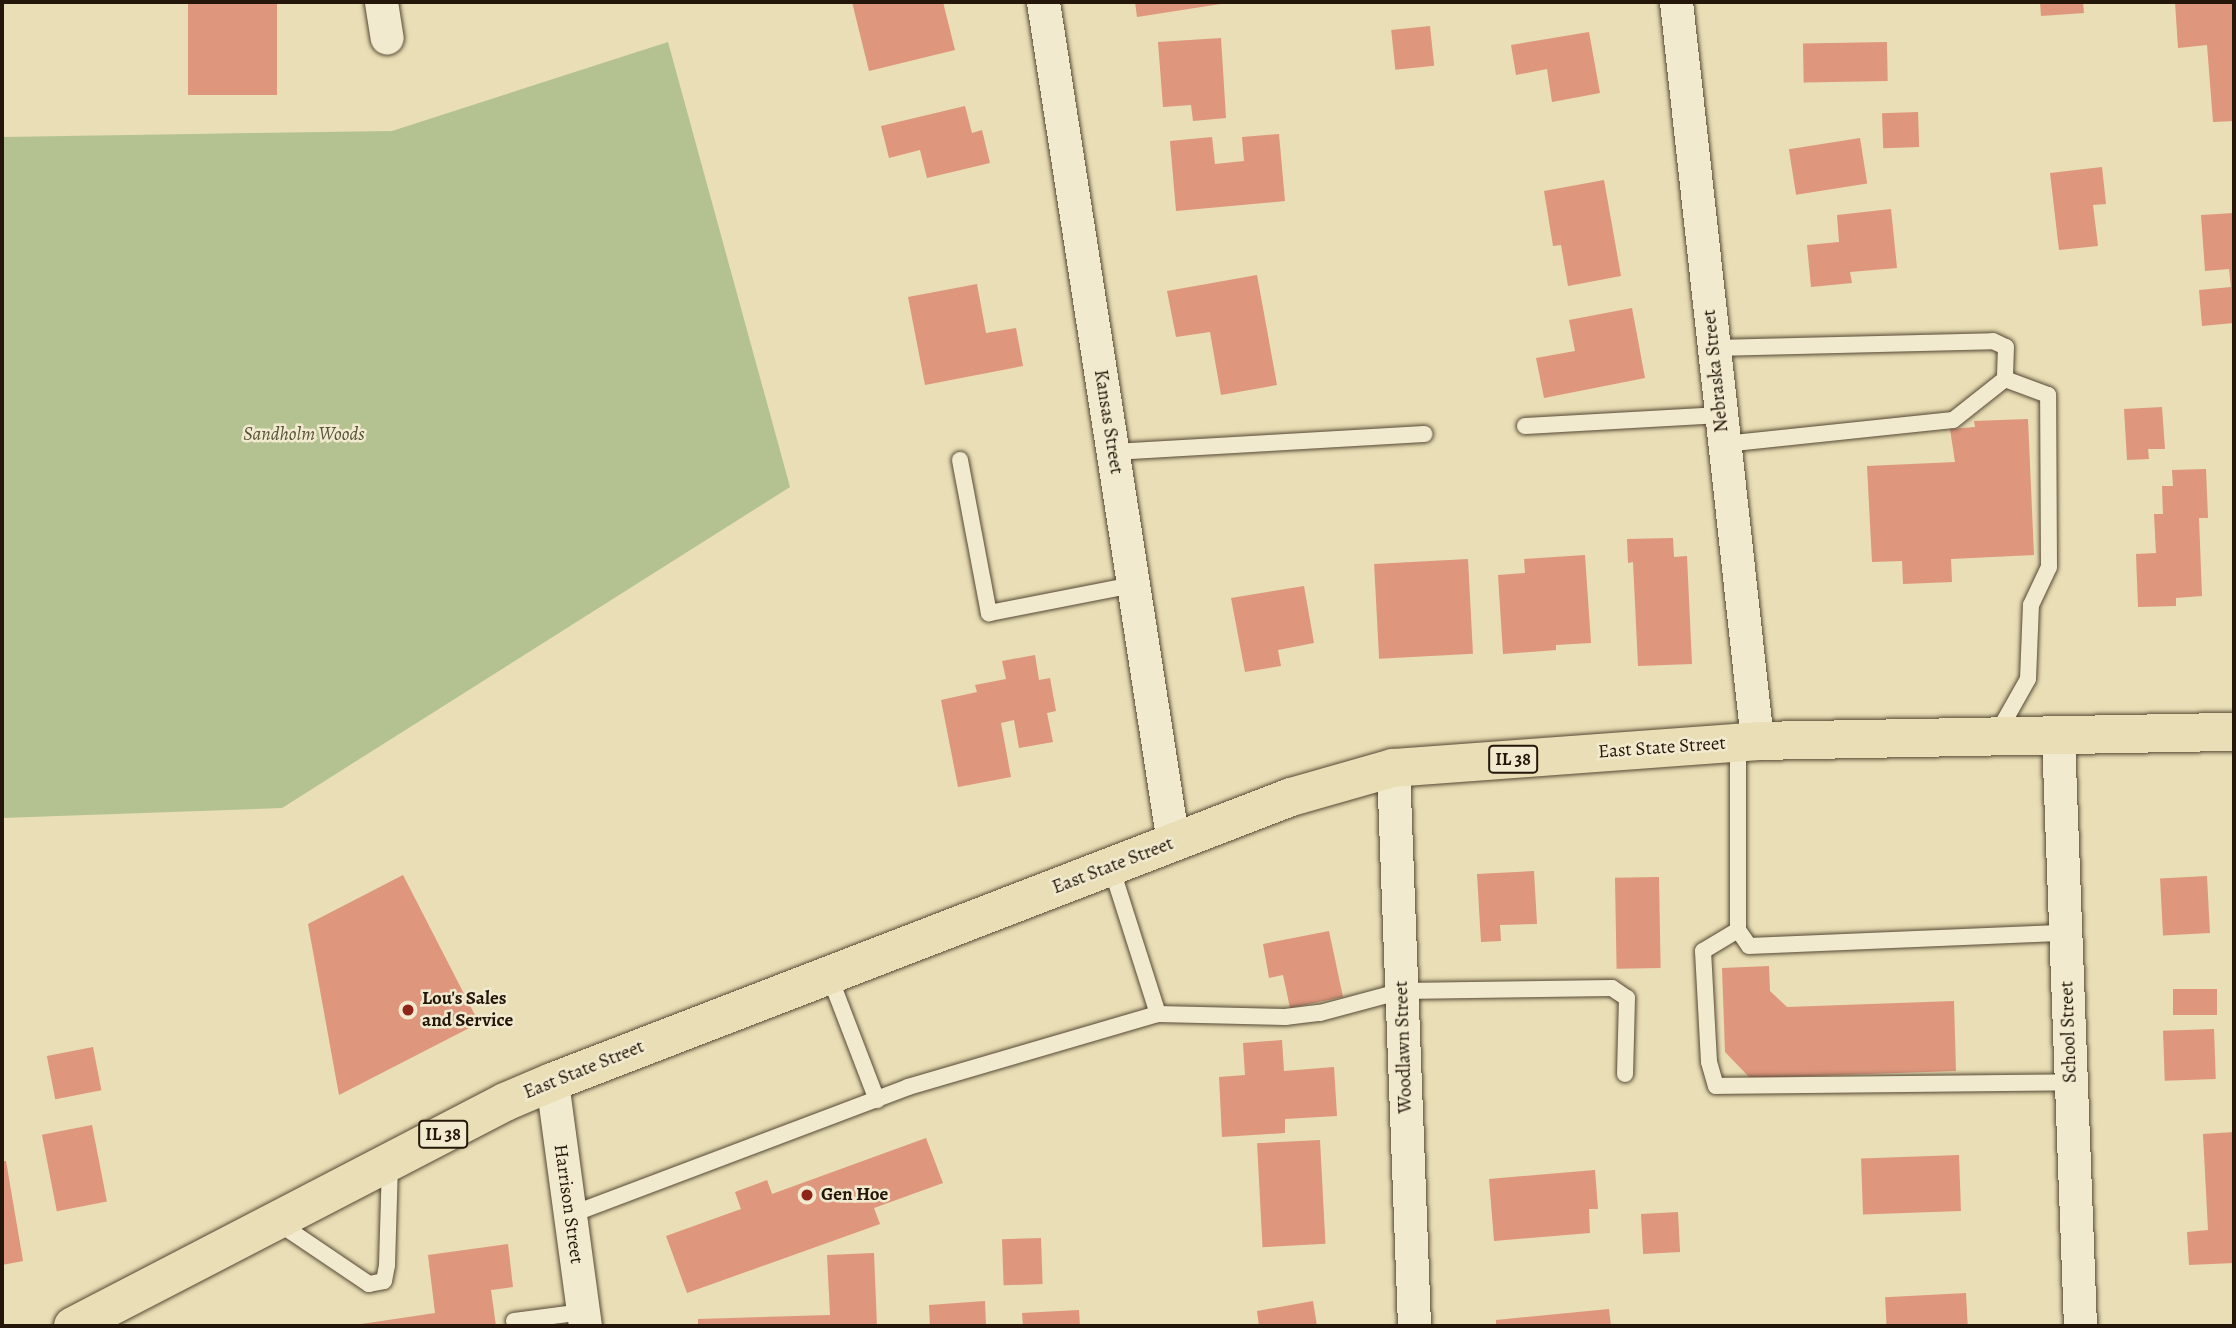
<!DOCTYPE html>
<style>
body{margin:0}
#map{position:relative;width:2236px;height:1328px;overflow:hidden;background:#e9deb5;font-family:Alegreya,serif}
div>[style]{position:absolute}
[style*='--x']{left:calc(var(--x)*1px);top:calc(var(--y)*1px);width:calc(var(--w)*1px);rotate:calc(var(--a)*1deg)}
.green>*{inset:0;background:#b3c290}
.building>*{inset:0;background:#de967d;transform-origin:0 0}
.roads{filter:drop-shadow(0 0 2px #554834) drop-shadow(0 0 2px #554834)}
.lane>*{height:16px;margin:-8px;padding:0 8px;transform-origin:8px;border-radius:8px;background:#f1eacf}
.street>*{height:33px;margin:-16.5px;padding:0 16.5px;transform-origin:16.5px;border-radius:16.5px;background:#f1eacf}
.primary>*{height:38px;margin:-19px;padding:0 19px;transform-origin:19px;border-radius:19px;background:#e9deb5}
.dots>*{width:19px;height:19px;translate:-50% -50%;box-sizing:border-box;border:4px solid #f1eacf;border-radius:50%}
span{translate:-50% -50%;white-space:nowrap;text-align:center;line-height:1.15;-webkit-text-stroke:5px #f1eacf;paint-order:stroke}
.shield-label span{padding:2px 5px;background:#f1eacf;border:2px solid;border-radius:5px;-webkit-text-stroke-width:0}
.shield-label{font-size:18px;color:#241609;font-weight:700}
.street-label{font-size:19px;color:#241609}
.park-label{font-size:19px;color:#565238;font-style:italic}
.poi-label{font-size:19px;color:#241609;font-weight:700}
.left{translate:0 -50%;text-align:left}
.frame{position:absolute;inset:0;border:4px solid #241609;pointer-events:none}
</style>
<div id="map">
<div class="green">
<div style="clip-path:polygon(668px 42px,790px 487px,282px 808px,2px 818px,2px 137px,392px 131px)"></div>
</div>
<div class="building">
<div style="left:188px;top:2px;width:89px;height:93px"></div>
<div style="clip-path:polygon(852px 2px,943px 2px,955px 50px,869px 71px)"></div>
<div style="clip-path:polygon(1135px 2px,1227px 2px,1227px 3px,1137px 17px)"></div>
<div style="clip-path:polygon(2040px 2px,2083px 2px,2084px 13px,2041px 16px)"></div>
<div style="clip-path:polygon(2175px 2px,2234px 2px,2234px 121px,2213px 122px,2207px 45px,2178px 48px)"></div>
<div style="left:1430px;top:26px;width:40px;height:39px;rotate:84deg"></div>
<div style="clip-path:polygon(1589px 32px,1600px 93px,1552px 102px,1547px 69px,1516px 75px,1511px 45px)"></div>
<div style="clip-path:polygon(1221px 38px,1226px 118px,1193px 121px,1191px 105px,1163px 107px,1158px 42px)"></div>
<div style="left:1887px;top:42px;width:39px;height:84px;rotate:89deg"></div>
<div style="clip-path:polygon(965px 106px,972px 133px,982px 130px,990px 163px,927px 178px,920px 150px,889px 158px,881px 126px)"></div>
<div style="left:1918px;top:112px;width:35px;height:36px;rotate:88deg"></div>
<div style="clip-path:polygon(1279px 134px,1285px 201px,1176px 211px,1170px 141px,1212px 137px,1215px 164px,1244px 161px,1242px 137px)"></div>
<div style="left:1860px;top:138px;width:46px;height:72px;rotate:81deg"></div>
<div style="clip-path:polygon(2102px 167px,2106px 204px,2093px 205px,2098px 246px,2059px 250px,2050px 173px)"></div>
<div style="clip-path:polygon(1604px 180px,1621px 276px,1568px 286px,1561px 245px,1553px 246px,1544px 191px)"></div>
<div style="clip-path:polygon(1891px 209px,1897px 268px,1850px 272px,1852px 283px,1811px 287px,1807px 245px,1839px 242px,1837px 215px)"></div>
<div style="clip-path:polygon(2234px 213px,2234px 323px,2202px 326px,2199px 290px,2231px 287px,2229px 269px,2205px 271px,2201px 215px)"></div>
<div style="clip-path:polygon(1257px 275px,1277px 385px,1221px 395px,1210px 332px,1176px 337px,1167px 291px)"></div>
<div style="clip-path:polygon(977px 284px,986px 333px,1016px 328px,1023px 366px,925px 385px,908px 297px)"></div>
<div style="clip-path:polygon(1632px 308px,1645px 378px,1544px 398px,1536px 358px,1575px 351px,1569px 320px)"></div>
<div style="clip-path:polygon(2162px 407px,2165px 449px,2148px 449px,2149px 459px,2127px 460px,2124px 409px)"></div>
<div style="clip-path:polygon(2028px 419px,2034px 555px,1951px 559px,1952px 582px,1903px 584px,1902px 561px,1872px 562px,1867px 466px,1955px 462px,1950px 429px,1975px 427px,1974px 421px)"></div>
<div style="clip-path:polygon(2206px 469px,2208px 518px,2199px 518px,2202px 596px,2176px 598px,2176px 606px,2138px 607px,2136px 554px,2156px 553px,2154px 514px,2163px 514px,2162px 486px,2173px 486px,2172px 470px)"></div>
<div style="clip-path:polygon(1673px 538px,1674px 557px,1687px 556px,1692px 664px,1638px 666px,1633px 562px,1628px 563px,1627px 539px)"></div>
<div style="clip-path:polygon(1585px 555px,1591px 643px,1556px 645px,1556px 650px,1503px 654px,1498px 575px,1525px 573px,1524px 559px)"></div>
<div style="left:1468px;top:559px;width:95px;height:94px;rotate:87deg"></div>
<div style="clip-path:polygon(1304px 586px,1314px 643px,1278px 650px,1281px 666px,1245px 672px,1231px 598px)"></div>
<div style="clip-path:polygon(1035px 655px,1039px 680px,1050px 678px,1056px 711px,1047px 713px,1053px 742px,1019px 748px,1014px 720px,1001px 723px,1011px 777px,958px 787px,941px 700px,977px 692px,975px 685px,1006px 679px,1002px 661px)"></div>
<div style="clip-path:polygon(1534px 871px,1537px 924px,1500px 925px,1501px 941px,1481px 942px,1477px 874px)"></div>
<div style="clip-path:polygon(403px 875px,479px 1023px,339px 1095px,308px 924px)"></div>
<div style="left:2207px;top:876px;width:57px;height:47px;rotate:87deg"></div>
<div style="left:1659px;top:877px;width:91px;height:44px;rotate:89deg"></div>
<div style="clip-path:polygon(1329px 931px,1343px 997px,1290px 1008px,1283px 975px,1269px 978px,1263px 944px)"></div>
<div style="clip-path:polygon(1769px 966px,1770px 991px,1787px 1007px,1954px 1001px,1956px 1071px,1750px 1078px,1725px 1052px,1722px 968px)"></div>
<div style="left:2173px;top:989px;width:44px;height:26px"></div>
<div style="left:2214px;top:1029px;width:50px;height:51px;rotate:88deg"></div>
<div style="clip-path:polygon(1282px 1040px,1284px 1071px,1334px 1067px,1337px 1116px,1285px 1119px,1285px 1133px,1222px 1137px,1219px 1077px,1245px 1075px,1243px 1043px)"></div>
<div style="left:93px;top:1047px;width:44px;height:47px;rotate:79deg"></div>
<div style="left:92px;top:1125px;width:78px;height:51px;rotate:79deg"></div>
<div style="clip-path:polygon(2234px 1132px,2234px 1263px,2189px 1265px,2187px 1232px,2208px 1230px,2203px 1134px)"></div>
<div style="clip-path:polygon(926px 1138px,943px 1183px,874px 1208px,880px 1224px,687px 1293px,666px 1236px,741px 1209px,735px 1192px,767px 1180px,772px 1194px)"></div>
<div style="left:1320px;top:1140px;width:104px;height:63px;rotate:87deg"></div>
<div style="left:1959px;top:1155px;width:56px;height:98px;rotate:88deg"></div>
<div style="clip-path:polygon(2px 1161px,6px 1161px,23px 1261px,2px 1265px)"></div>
<div style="clip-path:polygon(1595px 1170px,1598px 1209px,1589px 1209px,1590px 1233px,1494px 1241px,1489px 1179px)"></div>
<div style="left:1678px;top:1212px;width:40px;height:37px;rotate:87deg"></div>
<div style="left:1041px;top:1238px;width:46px;height:39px;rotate:88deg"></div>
<div style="clip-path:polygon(508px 1244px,513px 1287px,491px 1290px,496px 1326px,348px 1326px,435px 1313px,428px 1255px)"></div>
<div style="clip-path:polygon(874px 1253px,877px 1326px,698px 1326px,698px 1319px,830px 1315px,827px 1255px)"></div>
<div style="left:1966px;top:1293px;width:33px;height:81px;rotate:87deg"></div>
<div style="clip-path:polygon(985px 1301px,986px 1326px,930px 1326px,929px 1305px)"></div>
<div style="clip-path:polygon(1313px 1301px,1317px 1326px,1259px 1326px,1257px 1311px)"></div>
<div style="clip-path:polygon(1609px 1309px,1611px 1326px,1496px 1326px,1496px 1320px)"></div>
<div style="clip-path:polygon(1079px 1310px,1080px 1326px,1023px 1326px,1022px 1313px)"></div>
</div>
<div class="roads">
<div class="lane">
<div style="--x:1714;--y:348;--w:279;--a:-1.4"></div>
<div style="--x:1993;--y:341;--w:14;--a:25"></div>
<div style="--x:2006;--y:347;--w:32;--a:92"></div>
<div style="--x:2005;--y:379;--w:66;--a:141.7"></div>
<div style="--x:1953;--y:420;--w:230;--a:174"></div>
<div style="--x:1525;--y:426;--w:197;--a:-3.2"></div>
<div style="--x:1113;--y:452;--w:312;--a:-3.3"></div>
<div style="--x:960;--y:460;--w:156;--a:79.3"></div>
<div style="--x:989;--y:613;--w:147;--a:-11"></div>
<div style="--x:1997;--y:734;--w:63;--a:-60.6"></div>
<div style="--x:2028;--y:679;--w:74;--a:-87.7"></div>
<div style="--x:2031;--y:605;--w:42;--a:-64.7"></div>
<div style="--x:2049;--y:567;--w:172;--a:-90.3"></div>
<div style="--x:2048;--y:395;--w:46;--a:-159.6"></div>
<div style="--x:1738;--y:742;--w:188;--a:90"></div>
<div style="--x:1738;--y:930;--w:19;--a:55"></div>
<div style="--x:1749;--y:946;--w:316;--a:-2.4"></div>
<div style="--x:1738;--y:930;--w:41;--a:149"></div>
<div style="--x:1703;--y:951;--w:111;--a:86.9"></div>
<div style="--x:1709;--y:1062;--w:25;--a:74"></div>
<div style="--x:1716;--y:1086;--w:355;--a:-0.6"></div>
<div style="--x:829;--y:975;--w:134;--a:69"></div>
<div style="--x:1158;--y:1014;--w:127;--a:1.4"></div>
<div style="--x:1285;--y:1017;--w:35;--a:-7"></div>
<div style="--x:1320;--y:1013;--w:85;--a:-15"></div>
<div style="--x:1402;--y:991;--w:210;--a:-0.8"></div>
<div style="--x:1612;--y:988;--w:18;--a:34"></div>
<div style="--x:1627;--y:998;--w:76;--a:91.5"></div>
<div style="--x:570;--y:1215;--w:361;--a:-20.7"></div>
<div style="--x:908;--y:1087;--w:260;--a:-16.3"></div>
<div style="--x:1158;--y:1014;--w:154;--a:-107.7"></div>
<div style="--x:277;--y:1222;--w:111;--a:34"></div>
<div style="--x:369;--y:1284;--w:15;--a:-11"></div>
<div style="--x:384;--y:1281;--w:16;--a:-79"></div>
<div style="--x:387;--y:1265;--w:101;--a:-88.3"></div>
<div style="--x:514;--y:1321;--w:70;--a:-7.4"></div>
</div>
<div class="street">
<div style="--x:381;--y:2;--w:36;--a:81"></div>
<div style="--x:1043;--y:2;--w:851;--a:81.21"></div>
<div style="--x:1676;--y:2;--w:743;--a:83.74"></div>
<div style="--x:2058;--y:737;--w:589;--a:87.86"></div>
<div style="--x:1393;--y:768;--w:558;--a:87.84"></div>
<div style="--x:552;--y:1082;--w:246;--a:82.3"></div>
</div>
<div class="primary">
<div style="--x:73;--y:1326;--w:487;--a:-27.4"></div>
<div style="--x:505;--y:1102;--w:51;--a:-23.1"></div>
<div style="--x:552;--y:1082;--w:792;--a:-21.09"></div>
<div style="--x:1291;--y:797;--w:106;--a:-15.9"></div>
<div style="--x:1393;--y:768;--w:365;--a:-4.2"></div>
<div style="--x:1757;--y:741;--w:477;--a:-1.1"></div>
</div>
</div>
<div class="dots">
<div style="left:408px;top:1010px;background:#8f2418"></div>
<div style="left:807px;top:1195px;background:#8f2418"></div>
</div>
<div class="shield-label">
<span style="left:1513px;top:759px">IL 38</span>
<span style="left:443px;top:1134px">IL 38</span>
</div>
<div class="street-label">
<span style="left:1716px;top:371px;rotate:-96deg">Nebraska Street</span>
<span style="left:1108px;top:422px;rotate:81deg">Kansas Street</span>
<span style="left:1662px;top:748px;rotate:-4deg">East State Street</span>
<span style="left:1113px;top:866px;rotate:-21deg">East State Street</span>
<span style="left:2069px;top:1032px;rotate:-92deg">School Street</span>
<span style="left:1404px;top:1047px;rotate:-92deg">Woodlawn Street</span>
<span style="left:584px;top:1070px;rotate:-22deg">East State Street</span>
<span style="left:568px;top:1204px;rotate:82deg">Harrison Street</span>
</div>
<div class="park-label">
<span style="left:304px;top:435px">Sandholm Woods</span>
</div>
<div class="poi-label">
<span class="left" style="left:422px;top:1010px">Lou's Sales<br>and Service</span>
<span class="left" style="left:821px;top:1195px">Gen Hoe</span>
</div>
<div class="frame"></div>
</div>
